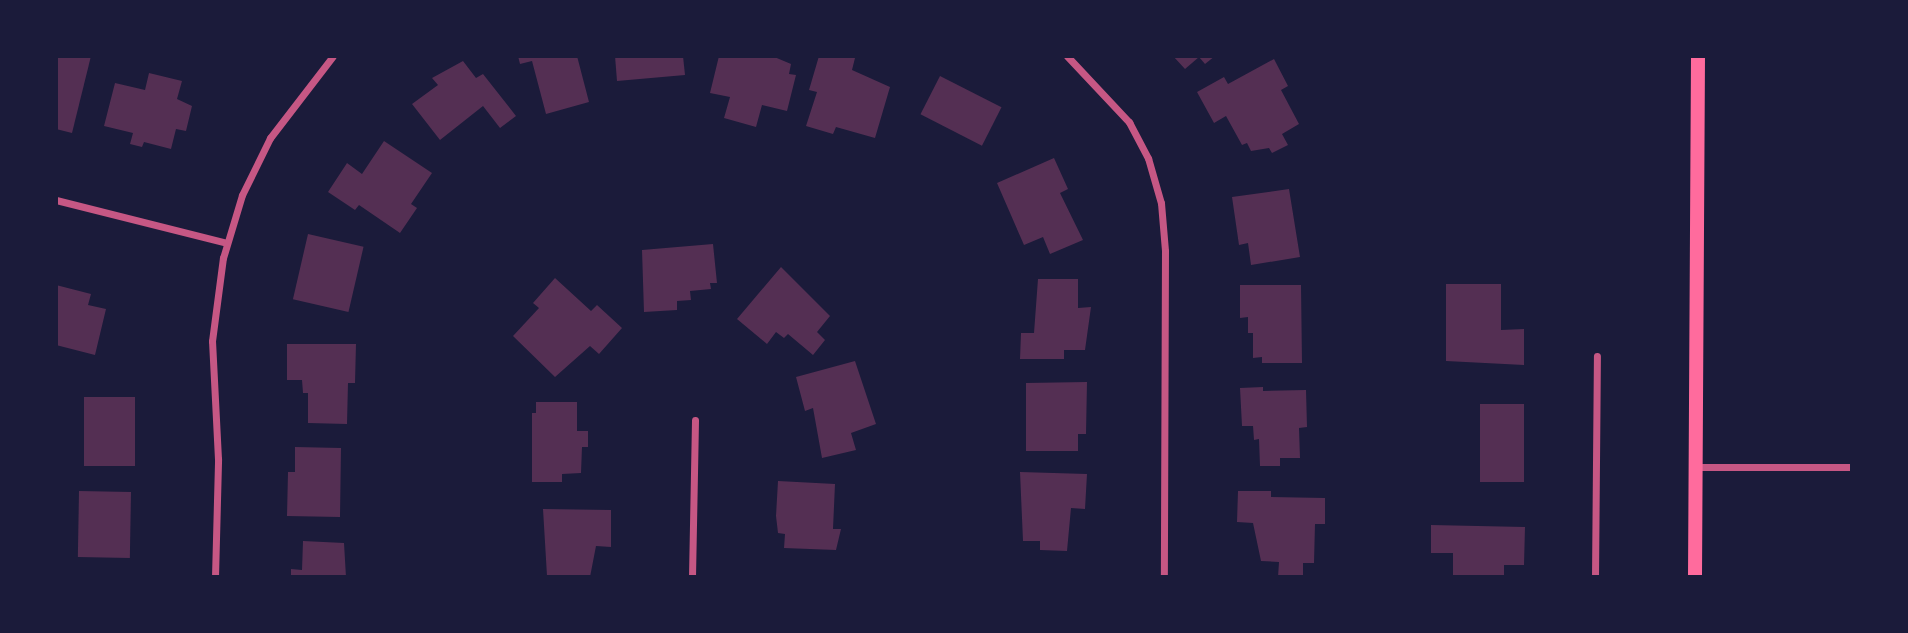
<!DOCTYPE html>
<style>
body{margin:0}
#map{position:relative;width:1908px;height:633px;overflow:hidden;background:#1b1b3a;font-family:Figtree,sans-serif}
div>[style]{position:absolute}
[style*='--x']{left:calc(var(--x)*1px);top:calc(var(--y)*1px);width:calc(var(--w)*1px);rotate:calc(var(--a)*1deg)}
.building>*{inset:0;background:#542f53;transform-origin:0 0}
.minor>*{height:7px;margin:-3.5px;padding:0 3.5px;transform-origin:3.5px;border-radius:3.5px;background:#c65784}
.secondary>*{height:14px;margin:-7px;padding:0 7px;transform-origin:7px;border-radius:7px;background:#ff6b9d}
span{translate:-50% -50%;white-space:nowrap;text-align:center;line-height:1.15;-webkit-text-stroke:7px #1b1b3a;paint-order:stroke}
.frame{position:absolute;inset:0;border:58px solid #1b1b3a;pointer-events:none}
</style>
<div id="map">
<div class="building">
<div style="clip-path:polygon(56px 56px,91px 56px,72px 133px,56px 129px)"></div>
<div style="clip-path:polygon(518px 56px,577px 56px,589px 102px,546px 114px,532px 61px,520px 64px)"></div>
<div style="clip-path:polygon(615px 56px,683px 56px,685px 75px,617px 81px)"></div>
<div style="clip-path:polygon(719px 56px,772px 56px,791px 64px,789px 74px,796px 75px,787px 111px,762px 105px,756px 127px,724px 118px,730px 97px,710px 93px)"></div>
<div style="clip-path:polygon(819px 56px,855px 58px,852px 70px,890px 87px,875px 138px,836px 127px,833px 134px,806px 126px,817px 92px,809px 90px)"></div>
<div style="clip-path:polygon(1173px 56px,1215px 56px,1205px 64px,1199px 57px,1185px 69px)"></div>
<div style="clip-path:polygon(1274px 59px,1288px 86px,1281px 90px,1299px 124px,1282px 134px,1288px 145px,1272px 153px,1269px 148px,1251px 151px,1247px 143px,1242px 145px,1226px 116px,1214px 123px,1197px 92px,1224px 77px,1228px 84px)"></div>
<div style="clip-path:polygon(463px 61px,476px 78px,483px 74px,516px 116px,500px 128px,483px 106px,440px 140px,412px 104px,438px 85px,432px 78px)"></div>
<div style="clip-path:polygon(149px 73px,182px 81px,177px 99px,192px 106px,186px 131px,176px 129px,171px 149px,144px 142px,142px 147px,130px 144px,133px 133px,104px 126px,115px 83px,145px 90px)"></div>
<div style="left:940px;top:76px;width:69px;height:43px;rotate:27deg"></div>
<div style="clip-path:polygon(384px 141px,432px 173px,411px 204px,417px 208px,400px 233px,359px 205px,355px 210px,328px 192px,347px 163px,362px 174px)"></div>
<div style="clip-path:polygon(1054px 158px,1068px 189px,1060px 193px,1083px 240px,1050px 254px,1043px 237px,1024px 245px,997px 183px)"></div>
<div style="clip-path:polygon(1289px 189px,1300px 257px,1251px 265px,1248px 243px,1239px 245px,1232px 197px)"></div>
<div style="left:308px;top:234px;width:57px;height:67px;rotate:13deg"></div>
<div style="clip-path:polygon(713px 244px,717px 283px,710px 283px,711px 289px,690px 291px,691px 300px,677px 301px,677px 310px,644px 312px,642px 250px)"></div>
<div style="clip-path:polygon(781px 267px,830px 316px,817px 332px,825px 340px,813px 355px,788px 334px,784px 338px,776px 332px,767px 344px,737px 319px)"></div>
<div style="clip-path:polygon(555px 278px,591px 311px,597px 305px,622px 328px,599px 354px,590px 346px,555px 377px,513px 336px,539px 308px,533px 303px)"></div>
<div style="clip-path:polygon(1038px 279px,1078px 279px,1078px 308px,1091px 307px,1085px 350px,1064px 350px,1064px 359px,1020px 359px,1021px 333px,1034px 333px)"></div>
<div style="clip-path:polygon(1446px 284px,1501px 284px,1501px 330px,1524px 329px,1524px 365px,1446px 361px)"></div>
<div style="clip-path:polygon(56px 285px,91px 294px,88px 305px,106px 309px,95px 355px,56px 345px)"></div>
<div style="clip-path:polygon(1240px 285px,1301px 285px,1302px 363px,1262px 363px,1262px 357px,1253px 358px,1253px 333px,1248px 333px,1248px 317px,1240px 318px)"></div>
<div style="clip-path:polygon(287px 344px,356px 344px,355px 383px,348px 383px,347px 424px,308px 423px,308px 393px,303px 393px,302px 380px,287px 380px)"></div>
<div style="clip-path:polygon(855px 361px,876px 424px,851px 433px,856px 450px,822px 458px,813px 408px,805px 411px,796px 377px)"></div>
<div style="clip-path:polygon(1087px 382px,1086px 434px,1078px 434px,1078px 451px,1026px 451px,1026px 383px)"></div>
<div style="clip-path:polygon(1263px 387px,1263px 391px,1306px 390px,1307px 427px,1299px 428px,1300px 458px,1280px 458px,1280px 466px,1260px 466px,1259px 439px,1254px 440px,1253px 426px,1242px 426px,1240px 388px)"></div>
<div style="left:84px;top:397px;width:51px;height:69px"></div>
<div style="clip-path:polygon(536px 402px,577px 402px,577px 431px,588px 431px,588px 447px,582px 447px,581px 473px,562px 474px,562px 482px,532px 482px,532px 413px,536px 413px)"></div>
<div style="left:1480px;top:404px;width:44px;height:78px"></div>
<div style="clip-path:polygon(295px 447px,341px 448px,340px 517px,287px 516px,288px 472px,295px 472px)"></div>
<div style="clip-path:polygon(1020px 472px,1087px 474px,1085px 509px,1071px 508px,1067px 551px,1040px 550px,1040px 541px,1023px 541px)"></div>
<div style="clip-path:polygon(778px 481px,835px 484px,833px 529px,841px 529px,836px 550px,784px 548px,785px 534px,778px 533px,776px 516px)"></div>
<div style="left:79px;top:491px;width:52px;height:66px;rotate:1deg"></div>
<div style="clip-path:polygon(1238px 491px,1271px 491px,1271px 497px,1325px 498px,1325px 524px,1315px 524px,1314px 563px,1303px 563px,1303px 577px,1278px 577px,1279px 562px,1261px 561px,1253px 523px,1237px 522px)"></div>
<div style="clip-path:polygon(543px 509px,611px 510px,611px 547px,596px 546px,590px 577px,547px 576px)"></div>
<div style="clip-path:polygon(1431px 525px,1525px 527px,1524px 565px,1504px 565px,1504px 577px,1453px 577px,1453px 553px,1431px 553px)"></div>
<div style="clip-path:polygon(303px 541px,344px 543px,346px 577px,291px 577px,291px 569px,302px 570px)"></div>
</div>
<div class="minor">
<div style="--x:1067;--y:56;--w:91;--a:46.8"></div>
<div style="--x:1129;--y:122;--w:41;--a:62.2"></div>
<div style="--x:1148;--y:158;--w:47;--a:73.9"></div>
<div style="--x:1161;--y:203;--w:48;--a:85.2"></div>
<div style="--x:1165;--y:251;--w:326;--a:90.2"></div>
<div style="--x:56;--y:200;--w:176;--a:14.1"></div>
<div style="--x:1696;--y:467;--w:156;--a:0"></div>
<div style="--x:215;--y:577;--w:118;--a:-88.5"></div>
<div style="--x:218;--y:459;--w:118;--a:-92.9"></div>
<div style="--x:212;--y:341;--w:84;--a:-82.5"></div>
<div style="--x:223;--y:258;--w:66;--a:-73.2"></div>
<div style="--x:242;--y:195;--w:64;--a:-63.8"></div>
<div style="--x:270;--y:138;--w:103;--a:-52.5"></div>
<div style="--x:692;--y:577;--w:157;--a:-88.9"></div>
<div style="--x:1595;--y:577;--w:221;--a:-89.5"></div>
</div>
<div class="secondary">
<div style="--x:1695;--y:577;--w:521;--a:-89.67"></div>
</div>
<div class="frame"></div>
</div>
